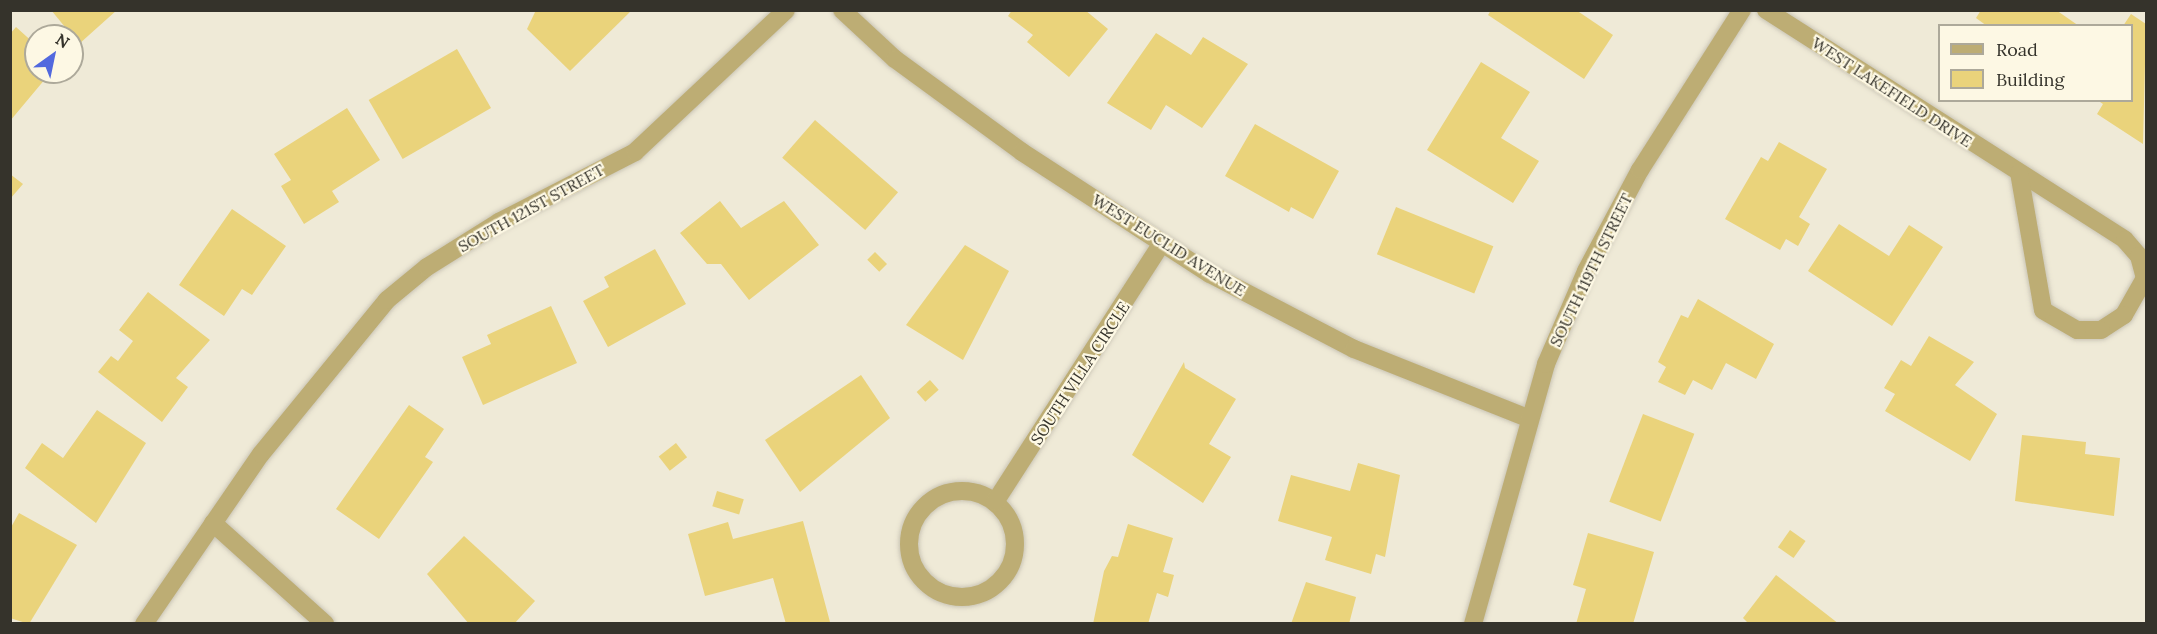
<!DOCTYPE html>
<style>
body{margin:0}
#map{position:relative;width:2157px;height:634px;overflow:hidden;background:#efead7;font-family:Lora,serif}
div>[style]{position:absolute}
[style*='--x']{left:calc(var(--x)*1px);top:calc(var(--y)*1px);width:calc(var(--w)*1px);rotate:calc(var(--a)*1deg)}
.building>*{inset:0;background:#ead37b;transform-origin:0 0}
.roads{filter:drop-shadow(0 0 2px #cac5b5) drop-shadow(0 0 2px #cac5b5)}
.street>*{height:18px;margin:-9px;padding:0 9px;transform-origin:9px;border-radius:9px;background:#bdad74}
.street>.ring{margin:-9px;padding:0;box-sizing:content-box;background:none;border:18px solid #bdad74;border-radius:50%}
span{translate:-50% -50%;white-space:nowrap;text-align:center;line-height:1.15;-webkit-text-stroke:4.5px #fdf8e4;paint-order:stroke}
.street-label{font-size:16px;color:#35332b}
.frame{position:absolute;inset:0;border:12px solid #35332b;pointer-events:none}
.legend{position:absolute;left:1938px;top:24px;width:195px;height:78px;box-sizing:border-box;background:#fdf8e4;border:2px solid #ada99a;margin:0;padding:8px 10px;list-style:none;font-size:18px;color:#35332b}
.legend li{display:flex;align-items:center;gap:12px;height:30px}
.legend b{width:30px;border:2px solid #ada99a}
.north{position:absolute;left:24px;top:24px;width:60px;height:60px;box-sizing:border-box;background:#fdf8e4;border:2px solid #ada99a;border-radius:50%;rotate:33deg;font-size:16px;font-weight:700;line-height:24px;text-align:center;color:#35332b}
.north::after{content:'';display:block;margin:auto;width:21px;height:27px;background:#5269de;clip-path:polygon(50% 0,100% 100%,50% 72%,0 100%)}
</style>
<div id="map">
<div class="building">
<div style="clip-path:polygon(51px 10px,117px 10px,79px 44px)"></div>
<div style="clip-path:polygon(536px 10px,632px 10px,570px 71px,527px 29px)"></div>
<div style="clip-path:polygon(1012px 10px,1085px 10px,1108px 29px,1069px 77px,1027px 42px,1033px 35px,1008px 16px)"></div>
<div style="clip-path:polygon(1491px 10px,1576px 10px,1613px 35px,1584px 79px,1488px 15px)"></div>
<div style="clip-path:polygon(1981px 10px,2056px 10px,2079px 26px,1987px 26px,1976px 18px)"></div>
<div style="clip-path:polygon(2131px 14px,2146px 24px,2143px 144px,2097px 114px,2103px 104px,2097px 100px,2132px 100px,2132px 26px,2123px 26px)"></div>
<div style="clip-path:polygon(16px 27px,36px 45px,36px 72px,51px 72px,10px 121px,10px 34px)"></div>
<div style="clip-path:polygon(1156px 33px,1191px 55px,1203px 37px,1248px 64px,1202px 128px,1166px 105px,1151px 130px,1107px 103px)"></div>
<div style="left:457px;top:49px;width:68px;height:102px;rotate:60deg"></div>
<div style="clip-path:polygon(1481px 62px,1530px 92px,1501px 138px,1539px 161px,1513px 203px,1427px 150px)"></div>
<div style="clip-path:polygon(347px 108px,380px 160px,332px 191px,339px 202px,304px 224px,281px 186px,291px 180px,274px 154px)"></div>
<div style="left:815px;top:120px;width:110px;height:50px;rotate:41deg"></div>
<div style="clip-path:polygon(1255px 124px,1339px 171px,1313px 219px,1291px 207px,1289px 212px,1225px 176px)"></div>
<div style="clip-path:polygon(1779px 142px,1827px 169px,1799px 217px,1810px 224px,1798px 246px,1786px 239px,1780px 250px,1725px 219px,1761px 157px,1768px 161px)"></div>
<div style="clip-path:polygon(10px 174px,23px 184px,10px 199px)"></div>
<div style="clip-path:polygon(720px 201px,741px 228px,784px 201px,819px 245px,749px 300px,721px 264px,707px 264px,680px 233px)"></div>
<div style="left:1396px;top:207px;width:105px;height:51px;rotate:22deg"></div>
<div style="clip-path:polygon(232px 209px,286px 246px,252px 295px,242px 289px,224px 316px,179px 285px)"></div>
<div style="clip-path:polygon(1839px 224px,1889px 256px,1909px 225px,1943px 247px,1892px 326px,1808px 271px)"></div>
<div style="clip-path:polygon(965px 245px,1009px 271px,963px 360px,906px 325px)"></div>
<div style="clip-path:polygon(655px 249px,686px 304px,608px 347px,583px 301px,609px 287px,604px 277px)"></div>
<div style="left:875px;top:252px;width:17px;height:11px;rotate:45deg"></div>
<div style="clip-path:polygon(148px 292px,210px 340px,176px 378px,188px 387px,162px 422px,98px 372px,111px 356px,118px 361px,133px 341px,119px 330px)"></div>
<div style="clip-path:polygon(1698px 299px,1774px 344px,1756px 379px,1726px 363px,1712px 390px,1693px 380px,1685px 395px,1658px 382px,1666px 367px,1658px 362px,1681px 315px,1688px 318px)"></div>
<div style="clip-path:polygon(551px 306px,577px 363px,483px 405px,462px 357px,491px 344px,487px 335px)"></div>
<div style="clip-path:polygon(1929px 336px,1974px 362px,1955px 385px,1997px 414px,1970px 461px,1885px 411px,1895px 394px,1884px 388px,1901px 360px,1911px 366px)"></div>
<div style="clip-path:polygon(1184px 362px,1185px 368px,1236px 399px,1209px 444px,1231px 457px,1203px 503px,1132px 455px)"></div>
<div style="clip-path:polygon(861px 375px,890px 418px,800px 492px,765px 440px)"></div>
<div style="left:930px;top:380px;width:13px;height:18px;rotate:48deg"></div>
<div style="clip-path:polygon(409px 405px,444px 429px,425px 457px,433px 462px,379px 539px,336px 509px)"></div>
<div style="clip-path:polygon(97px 410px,146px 443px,96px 523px,25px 468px,42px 443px,63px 458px)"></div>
<div style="left:1643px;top:414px;width:55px;height:94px;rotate:21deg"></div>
<div style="clip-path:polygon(2022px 435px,2086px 442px,2085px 454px,2120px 458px,2114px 516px,2015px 501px)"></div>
<div style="left:676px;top:443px;width:18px;height:22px;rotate:52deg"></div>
<div style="clip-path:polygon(1358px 463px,1400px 475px,1385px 557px,1376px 554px,1371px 574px,1325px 560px,1332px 537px,1278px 521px,1291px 475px,1350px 491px)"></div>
<div style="left:717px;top:491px;width:28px;height:16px;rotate:17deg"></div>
<div style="clip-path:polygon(19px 513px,77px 545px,29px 624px,10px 618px,10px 529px)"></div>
<div style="clip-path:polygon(803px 521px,830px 622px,786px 624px,773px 578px,705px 596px,688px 534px,728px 522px,733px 539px)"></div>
<div style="clip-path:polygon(1128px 524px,1173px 538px,1163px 572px,1174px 575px,1168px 597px,1157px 593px,1148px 624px,1093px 624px,1104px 571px,1112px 556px,1118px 557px)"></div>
<div style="left:1790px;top:530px;width:19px;height:21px;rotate:35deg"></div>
<div style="clip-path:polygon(1588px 533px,1654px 552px,1633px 624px,1576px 624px,1586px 589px,1573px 585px)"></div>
<div style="clip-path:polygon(464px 536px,535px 601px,514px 624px,469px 624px,427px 574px)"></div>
<div style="clip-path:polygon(1776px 575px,1839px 624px,1749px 624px,1743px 618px)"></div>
<div style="clip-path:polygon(1306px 582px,1356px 597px,1349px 624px,1291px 624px)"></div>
</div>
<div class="roads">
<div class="street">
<div style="--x:842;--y:10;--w:72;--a:42.8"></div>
<div style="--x:895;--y:59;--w:157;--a:36.2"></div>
<div style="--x:1022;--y:152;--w:224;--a:33"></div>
<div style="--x:1210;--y:274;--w:162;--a:27.5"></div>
<div style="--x:1354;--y:349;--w:189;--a:21.7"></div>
<div style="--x:1766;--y:10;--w:426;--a:32.6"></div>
<div style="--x:2125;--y:240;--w:21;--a:49"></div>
<div style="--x:2139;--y:256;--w:23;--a:75"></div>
<div style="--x:2145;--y:278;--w:43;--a:119.6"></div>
<div style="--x:2124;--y:315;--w:27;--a:147"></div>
<div style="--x:2101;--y:330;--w:24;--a:180"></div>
<div style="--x:2077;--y:330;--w:39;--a:-150"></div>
<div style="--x:2043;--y:310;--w:139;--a:-99.9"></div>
<div class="ring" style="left:909px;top:491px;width:88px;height:88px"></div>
<div style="--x:995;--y:502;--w:308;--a:-57.2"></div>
<div style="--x:213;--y:523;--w:151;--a:42"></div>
<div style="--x:144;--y:624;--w:206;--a:-55.5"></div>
<div style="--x:261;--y:454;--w:199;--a:-50.7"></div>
<div style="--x:387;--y:300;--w:52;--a:-39.5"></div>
<div style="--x:427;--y:267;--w:85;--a:-32"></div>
<div style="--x:499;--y:222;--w:153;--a:-27.2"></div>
<div style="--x:635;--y:152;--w:207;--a:-43.2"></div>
<div style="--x:1473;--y:624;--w:270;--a:-74.3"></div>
<div style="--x:1546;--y:364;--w:101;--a:-66.7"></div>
<div style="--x:1586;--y:271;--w:115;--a:-61.9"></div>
<div style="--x:1640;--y:170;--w:190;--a:-57.5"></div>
</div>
</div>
<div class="street-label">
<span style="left:1892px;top:92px;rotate:33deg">WEST LAKEFIELD DRIVE</span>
<span style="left:531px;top:208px;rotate:-29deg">SOUTH 121ST STREET</span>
<span style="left:1169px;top:245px;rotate:32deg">WEST EUCLID AVENUE</span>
<span style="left:1591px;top:270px;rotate:-64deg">SOUTH 119TH STREET</span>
<span style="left:1080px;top:373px;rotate:-57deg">SOUTH VILLA CIRCLE</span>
</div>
<div class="frame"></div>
<ul class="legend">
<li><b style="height:8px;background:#bdad74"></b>Road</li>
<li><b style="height:16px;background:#ead37b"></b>Building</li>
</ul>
<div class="north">N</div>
</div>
